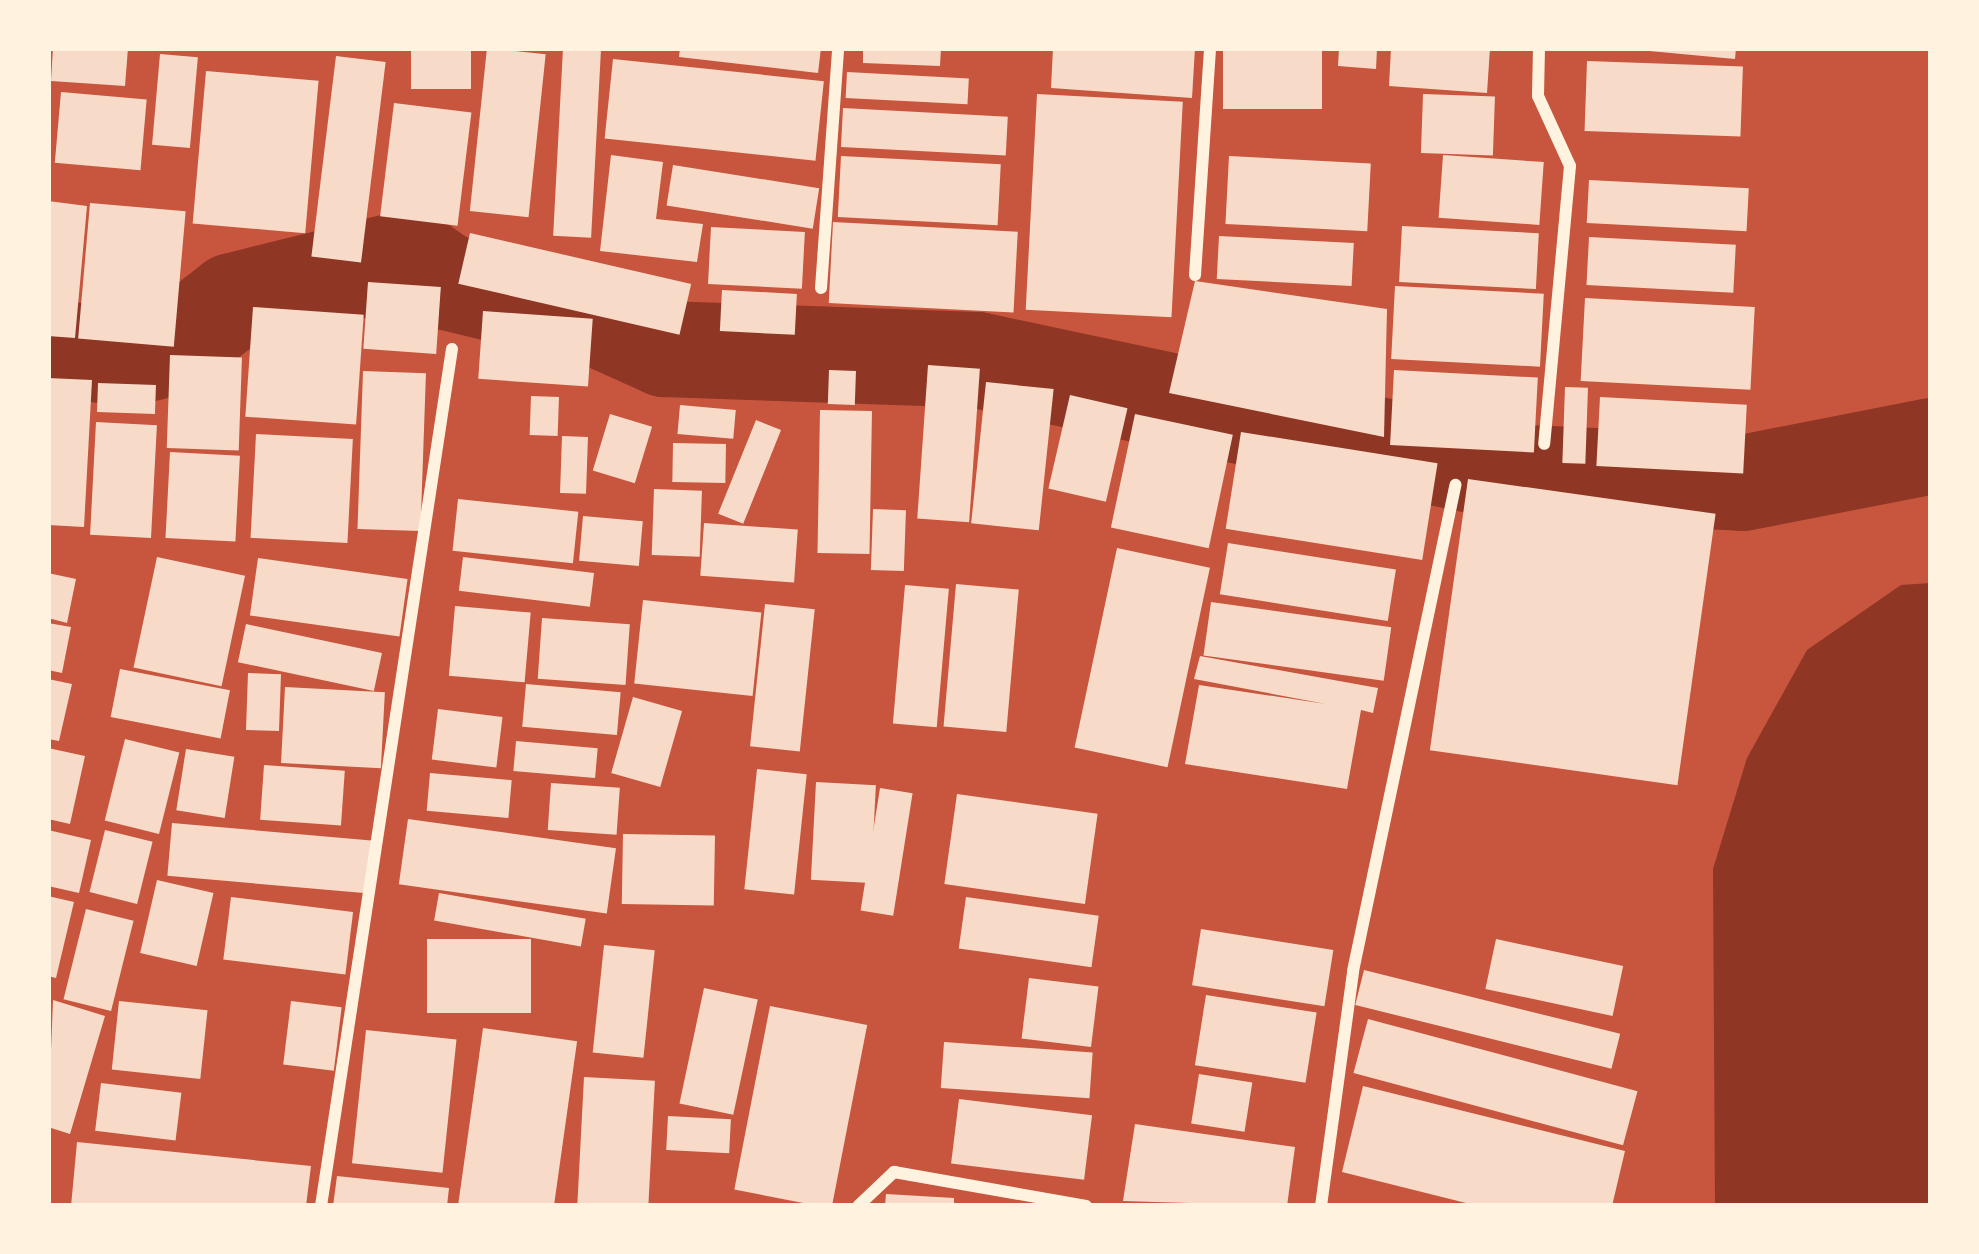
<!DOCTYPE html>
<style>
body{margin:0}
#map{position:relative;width:1979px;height:1254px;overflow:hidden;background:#c8553d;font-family:"Exo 2",sans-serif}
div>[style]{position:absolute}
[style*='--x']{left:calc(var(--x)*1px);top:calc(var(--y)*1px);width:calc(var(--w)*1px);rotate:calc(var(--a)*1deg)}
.water>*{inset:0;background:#8f3625}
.canal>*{height:96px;margin:-48px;padding:0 48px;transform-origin:48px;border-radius:48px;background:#8f3625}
.building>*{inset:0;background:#f7dbc8;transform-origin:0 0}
.minor>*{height:12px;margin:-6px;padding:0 6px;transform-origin:6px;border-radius:6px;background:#fff3e0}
span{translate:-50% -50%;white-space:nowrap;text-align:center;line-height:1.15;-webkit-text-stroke:9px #fff3e0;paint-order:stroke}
.frame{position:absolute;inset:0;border:51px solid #fff3e0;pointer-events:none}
</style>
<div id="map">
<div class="water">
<div style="clip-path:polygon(1931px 583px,1931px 1206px,1715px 1206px,1713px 869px,1747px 758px,1807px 650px,1901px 585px)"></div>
</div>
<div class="canal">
<div style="--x:48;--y:346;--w:79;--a:9.5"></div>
<div style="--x:126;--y:359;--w:49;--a:-14"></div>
<div style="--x:174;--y:347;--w:75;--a:-37.9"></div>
<div style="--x:233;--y:301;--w:183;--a:-13.9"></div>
<div style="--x:411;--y:257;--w:44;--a:34.8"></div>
<div style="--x:447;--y:282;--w:153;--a:13.6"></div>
<div style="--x:596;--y:318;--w:76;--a:24.2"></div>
<div style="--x:665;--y:349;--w:312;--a:2"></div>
<div style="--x:977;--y:360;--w:540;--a:11.98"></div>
<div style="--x:1505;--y:472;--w:238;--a:2.6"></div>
<div style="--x:1743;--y:483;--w:192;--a:-11.1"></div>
</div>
<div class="building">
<div style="clip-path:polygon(53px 48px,128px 48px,125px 86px,51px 81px)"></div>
<div style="left:411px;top:48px;width:60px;height:41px"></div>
<div style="left:487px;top:48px;width:59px;height:164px;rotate:6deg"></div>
<div style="left:563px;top:48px;width:38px;height:188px;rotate:3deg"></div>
<div style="clip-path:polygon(680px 48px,821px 48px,818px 73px,679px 57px)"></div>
<div style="clip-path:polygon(863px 48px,941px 48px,940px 66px,863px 63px)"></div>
<div style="clip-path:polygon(1053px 48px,1195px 48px,1192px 98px,1051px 88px)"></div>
<div style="left:1223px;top:48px;width:99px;height:61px"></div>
<div style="clip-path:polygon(1339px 48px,1377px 48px,1376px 69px,1338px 66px)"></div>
<div style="clip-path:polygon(1391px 48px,1490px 48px,1487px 93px,1389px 86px)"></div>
<div style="clip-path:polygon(1617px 48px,1736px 48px,1735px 59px)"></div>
<div style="left:160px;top:54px;width:38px;height:91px;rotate:5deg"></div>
<div style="left:336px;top:56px;width:50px;height:202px;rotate:7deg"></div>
<div style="left:613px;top:59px;width:212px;height:80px;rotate:6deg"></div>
<div style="left:1587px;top:61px;width:156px;height:70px;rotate:2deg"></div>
<div style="left:206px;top:71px;width:113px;height:153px;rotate:5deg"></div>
<div style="left:847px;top:72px;width:122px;height:26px;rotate:3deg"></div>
<div style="left:61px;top:92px;width:86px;height:71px;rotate:5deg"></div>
<div style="left:1037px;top:94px;width:146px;height:216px;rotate:3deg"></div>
<div style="left:1423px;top:94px;width:72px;height:59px;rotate:2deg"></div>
<div style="left:394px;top:103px;width:78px;height:114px;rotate:7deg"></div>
<div style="left:843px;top:108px;width:165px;height:39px;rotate:3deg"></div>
<div style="clip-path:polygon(611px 155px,663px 162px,656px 219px,703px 224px,697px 262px,600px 251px)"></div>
<div style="left:1443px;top:155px;width:101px;height:63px;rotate:4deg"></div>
<div style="left:841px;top:156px;width:160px;height:61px;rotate:3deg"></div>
<div style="left:1229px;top:156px;width:142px;height:68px;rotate:3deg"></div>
<div style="left:673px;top:165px;width:148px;height:41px;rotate:9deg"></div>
<div style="left:1589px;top:180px;width:160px;height:43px;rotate:3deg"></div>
<div style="clip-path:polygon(48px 201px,87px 206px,75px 338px,48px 336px)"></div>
<div style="left:90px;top:203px;width:96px;height:136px;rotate:5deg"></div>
<div style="left:833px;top:222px;width:185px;height:81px;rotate:3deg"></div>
<div style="left:1402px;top:226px;width:137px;height:56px;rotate:3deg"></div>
<div style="left:711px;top:227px;width:94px;height:57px;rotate:3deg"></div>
<div style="left:470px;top:233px;width:227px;height:52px;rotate:13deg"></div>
<div style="left:1219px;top:236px;width:135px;height:43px;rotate:3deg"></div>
<div style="left:1589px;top:237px;width:147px;height:48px;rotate:3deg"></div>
<div style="clip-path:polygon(1195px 281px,1387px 309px,1384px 437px,1169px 393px)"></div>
<div style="left:368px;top:282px;width:73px;height:67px;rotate:4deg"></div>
<div style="left:1395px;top:286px;width:149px;height:73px;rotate:3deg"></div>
<div style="left:722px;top:290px;width:75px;height:41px;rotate:3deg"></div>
<div style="left:1585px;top:298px;width:170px;height:83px;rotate:3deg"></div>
<div style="left:253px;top:307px;width:111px;height:110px;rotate:4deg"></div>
<div style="left:483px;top:311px;width:110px;height:68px;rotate:4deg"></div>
<div style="left:170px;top:355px;width:72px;height:93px;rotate:2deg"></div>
<div style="left:928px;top:365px;width:52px;height:154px;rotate:4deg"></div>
<div style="left:829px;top:370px;width:27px;height:34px;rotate:2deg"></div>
<div style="left:1394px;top:370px;width:144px;height:75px;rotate:3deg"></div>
<div style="left:363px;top:371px;width:63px;height:158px;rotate:2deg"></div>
<div style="clip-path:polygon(48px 378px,92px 380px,84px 527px,48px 525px)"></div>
<div style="left:986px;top:382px;width:68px;height:142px;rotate:6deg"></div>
<div style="left:98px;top:383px;width:58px;height:29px;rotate:2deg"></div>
<div style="left:1565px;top:387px;width:23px;height:76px;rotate:2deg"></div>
<div style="left:1070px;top:395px;width:59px;height:96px;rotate:13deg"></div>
<div style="left:531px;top:396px;width:28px;height:39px;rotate:2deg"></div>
<div style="left:1600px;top:397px;width:147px;height:69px;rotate:3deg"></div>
<div style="left:680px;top:405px;width:56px;height:29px;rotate:5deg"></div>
<div style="left:820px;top:410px;width:52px;height:143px;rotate:1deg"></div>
<div style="left:610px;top:414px;width:44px;height:59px;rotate:17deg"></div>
<div style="left:1135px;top:414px;width:100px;height:116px;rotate:12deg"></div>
<div style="left:756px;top:420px;width:27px;height:101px;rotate:22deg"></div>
<div style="left:96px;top:422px;width:61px;height:113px;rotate:3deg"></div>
<div style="left:1241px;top:432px;width:199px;height:98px;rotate:9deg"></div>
<div style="left:256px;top:434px;width:97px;height:104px;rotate:3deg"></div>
<div style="left:562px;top:436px;width:26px;height:57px;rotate:2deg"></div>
<div style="left:673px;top:443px;width:53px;height:39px;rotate:1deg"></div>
<div style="left:170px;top:452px;width:70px;height:86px;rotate:3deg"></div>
<div style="left:1468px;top:479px;width:250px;height:274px;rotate:8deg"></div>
<div style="left:654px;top:489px;width:48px;height:66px;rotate:2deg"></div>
<div style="left:458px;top:499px;width:121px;height:52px;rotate:6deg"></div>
<div style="left:873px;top:509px;width:33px;height:61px;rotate:2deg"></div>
<div style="left:583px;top:516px;width:60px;height:45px;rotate:5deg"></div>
<div style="left:704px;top:523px;width:94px;height:53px;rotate:4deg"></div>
<div style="left:1228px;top:543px;width:170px;height:52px;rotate:9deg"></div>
<div style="left:1117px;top:548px;width:95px;height:204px;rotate:12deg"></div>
<div style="left:157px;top:557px;width:90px;height:113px;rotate:12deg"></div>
<div style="left:463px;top:557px;width:132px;height:34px;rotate:7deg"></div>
<div style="left:258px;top:558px;width:151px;height:58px;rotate:8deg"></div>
<div style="clip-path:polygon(48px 573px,76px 579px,67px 623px,48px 618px)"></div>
<div style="left:956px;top:584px;width:63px;height:143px;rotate:5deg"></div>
<div style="left:905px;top:585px;width:44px;height:139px;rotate:5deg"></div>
<div style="left:643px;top:600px;width:119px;height:84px;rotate:6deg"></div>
<div style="left:1211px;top:602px;width:182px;height:54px;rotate:8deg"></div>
<div style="left:765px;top:604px;width:50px;height:143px;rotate:6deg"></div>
<div style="left:455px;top:606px;width:76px;height:70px;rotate:5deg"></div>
<div style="left:542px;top:618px;width:88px;height:61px;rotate:4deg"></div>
<div style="clip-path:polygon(48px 623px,71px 627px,62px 673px,48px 670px)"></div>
<div style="left:246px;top:624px;width:139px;height:39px;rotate:12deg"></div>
<div style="clip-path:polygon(1200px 656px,1378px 688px,1373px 713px,1361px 710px,1347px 789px,1185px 764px,1199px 685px,1326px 704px,1194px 679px)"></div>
<div style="left:120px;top:669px;width:112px;height:49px;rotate:11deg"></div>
<div style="left:248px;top:673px;width:33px;height:57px;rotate:2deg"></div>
<div style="clip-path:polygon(48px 679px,72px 684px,59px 741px,48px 739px)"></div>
<div style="left:526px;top:684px;width:95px;height:43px;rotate:5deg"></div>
<div style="left:285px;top:687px;width:100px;height:76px;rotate:3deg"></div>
<div style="left:633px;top:697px;width:51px;height:79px;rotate:16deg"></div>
<div style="left:438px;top:709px;width:65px;height:51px;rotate:7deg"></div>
<div style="left:125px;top:739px;width:56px;height:84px;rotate:14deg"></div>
<div style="left:516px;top:741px;width:82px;height:30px;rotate:5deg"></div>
<div style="clip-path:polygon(48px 748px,85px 756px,70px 824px,48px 819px)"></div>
<div style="left:186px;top:749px;width:49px;height:62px;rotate:9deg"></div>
<div style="left:264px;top:765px;width:81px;height:55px;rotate:4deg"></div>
<div style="left:757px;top:769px;width:50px;height:121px;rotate:6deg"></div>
<div style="left:430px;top:773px;width:82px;height:38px;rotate:5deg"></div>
<div style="left:816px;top:782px;width:60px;height:98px;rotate:3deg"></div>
<div style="left:551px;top:783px;width:69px;height:47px;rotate:4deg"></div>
<div style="left:880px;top:788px;width:33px;height:124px;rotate:9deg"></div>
<div style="left:957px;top:794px;width:142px;height:91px;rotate:8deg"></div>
<div style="left:408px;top:819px;width:210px;height:66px;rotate:8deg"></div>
<div style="left:172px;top:823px;width:200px;height:53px;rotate:5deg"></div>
<div style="clip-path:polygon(48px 830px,91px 840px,79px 893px,48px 886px)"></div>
<div style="left:105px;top:830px;width:49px;height:64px;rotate:14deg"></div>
<div style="left:623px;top:834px;width:92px;height:70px;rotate:1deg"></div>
<div style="left:157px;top:880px;width:58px;height:75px;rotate:13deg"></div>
<div style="left:439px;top:893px;width:149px;height:28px;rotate:10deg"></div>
<div style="clip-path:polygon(48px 896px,74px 902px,56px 978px,48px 976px)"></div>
<div style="left:231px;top:897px;width:123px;height:63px;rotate:7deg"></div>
<div style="left:966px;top:897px;width:134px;height:52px;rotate:8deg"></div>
<div style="left:86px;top:909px;width:49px;height:93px;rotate:14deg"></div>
<div style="left:1201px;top:929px;width:134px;height:57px;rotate:9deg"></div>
<div style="left:427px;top:939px;width:104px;height:74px"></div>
<div style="left:1496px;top:939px;width:130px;height:51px;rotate:12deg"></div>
<div style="left:604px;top:945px;width:51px;height:108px;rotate:6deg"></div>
<div style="left:1364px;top:970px;width:264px;height:36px;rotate:14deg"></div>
<div style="left:1029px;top:978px;width:70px;height:61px;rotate:7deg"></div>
<div style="left:704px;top:988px;width:55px;height:118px;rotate:12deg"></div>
<div style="left:1206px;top:995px;width:112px;height:71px;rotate:9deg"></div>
<div style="clip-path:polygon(53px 1000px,105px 1016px,70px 1134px,48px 1127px)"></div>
<div style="left:119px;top:1001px;width:89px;height:69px;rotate:6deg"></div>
<div style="left:291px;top:1001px;width:51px;height:64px;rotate:7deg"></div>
<div style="left:770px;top:1006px;width:99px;height:187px;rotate:11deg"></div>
<div style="left:1368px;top:1019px;width:279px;height:56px;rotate:15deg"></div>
<div style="left:483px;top:1028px;width:95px;height:180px;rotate:8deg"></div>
<div style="left:366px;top:1030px;width:91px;height:134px;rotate:6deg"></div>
<div style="left:944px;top:1042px;width:149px;height:46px;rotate:4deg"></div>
<div style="left:1199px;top:1074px;width:54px;height:50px;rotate:9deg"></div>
<div style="left:584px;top:1077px;width:71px;height:129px;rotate:3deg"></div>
<div style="left:101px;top:1083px;width:81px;height:48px;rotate:7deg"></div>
<div style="clip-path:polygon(1363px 1086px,1625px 1151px,1612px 1206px,1478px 1206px,1342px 1172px)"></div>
<div style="left:959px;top:1099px;width:134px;height:65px;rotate:7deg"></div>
<div style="left:668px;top:1116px;width:63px;height:34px;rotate:3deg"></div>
<div style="clip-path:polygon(1135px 1124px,1295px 1147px,1287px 1206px,1123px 1201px)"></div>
<div style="clip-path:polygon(77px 1142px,311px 1166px,306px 1206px,71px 1206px)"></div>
<div style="clip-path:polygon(337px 1176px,449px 1188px,447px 1206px,333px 1206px)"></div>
<div style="clip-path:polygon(886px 1194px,954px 1198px,954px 1206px,885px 1206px)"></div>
</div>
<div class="minor">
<div style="--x:1539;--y:48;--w:48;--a:91.2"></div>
<div style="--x:1538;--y:96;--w:77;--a:65.4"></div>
<div style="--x:1570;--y:166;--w:279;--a:95.3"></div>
<div style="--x:1195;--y:275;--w:227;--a:-86.2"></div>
<div style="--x:821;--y:288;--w:241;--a:-85.9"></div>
<div style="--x:321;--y:1206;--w:867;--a:-81.31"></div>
<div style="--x:858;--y:1206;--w:50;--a:-43.4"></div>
<div style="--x:894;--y:1172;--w:195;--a:10"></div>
<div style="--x:1321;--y:1206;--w:237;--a:-82.2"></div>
<div style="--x:1353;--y:971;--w:497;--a:-78.1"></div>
</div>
<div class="frame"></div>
</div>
